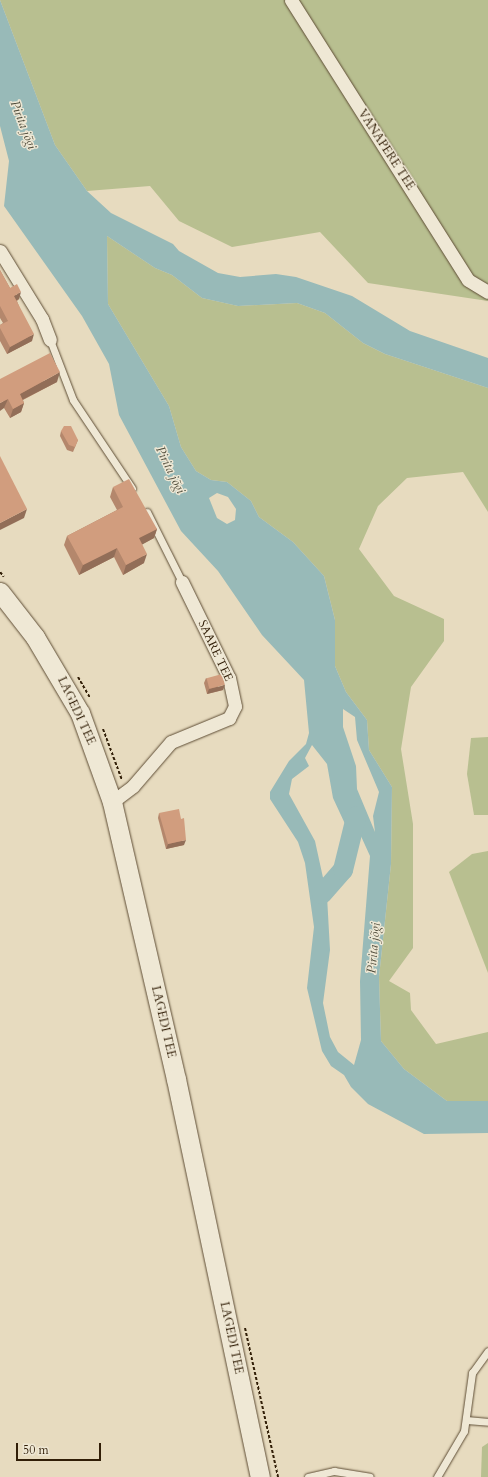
<!DOCTYPE html>
<meta charset="utf-8">
<style>
body{margin:0}
#map{position:relative;width:488px;height:1477px;overflow:hidden;background:#e7dbbf;font-family:Cardo,serif}
div>[style]{position:absolute}
[style*='--x']{left:calc(var(--x)*1px);top:calc(var(--y)*1px);width:calc(var(--w)*1px);rotate:calc(var(--a)*1deg)}
.green>*{inset:0;background:#b8bf90}
.water>*{inset:0;background:#98bab8}
.river>*{height:20px;margin:-10px;padding:0 10px;transform-origin:10px;border-radius:10px;background:#98bab8}
.path>*{height:2px;margin-top:-1px;transform-origin:0;background:repeating-linear-gradient(90deg,#311e07 0 3px,transparent 0 5px)}
.roads{filter:drop-shadow(0 0 1px #5e4d35) drop-shadow(0 0 1px #5e4d35)}
.lane>*{height:7px;margin:-3.5px;padding:0 3.5px;transform-origin:3.5px;border-radius:3.5px;background:#efe8d5}
.street>*{height:13px;margin:-6.5px;padding:0 6.5px;transform-origin:6.5px;border-radius:6.5px;background:#efe8d5}
.secondary>*{height:19px;margin:-9.5px;padding:0 9.5px;transform-origin:9.5px;border-radius:9.5px;background:#efe8d5}
.wall>*{inset:0;background:#b4876c}
.shaded-wall>*{inset:0;background:#926e58}
.building>*{inset:0;background:#d19d7e;transform-origin:0 0}
span{translate:-50% -50%;white-space:nowrap;text-align:center;line-height:1.15;-webkit-text-stroke:3px #efe8d5;paint-order:stroke}
.street-label{font-size:12px;color:#311e07}
.water-label{font-size:13px;color:#504d3c;font-style:italic}
.scale{position:absolute;left:16px;top:1443px;width:85px;height:18px;box-sizing:border-box;border:2px solid #311e07;border-top:0;padding-left:5px;font-size:12px;line-height:14px;white-space:nowrap;color:#311e07;-webkit-text-stroke:3px #efe8d5;paint-order:stroke}
</style>
<div id="map">
<div class="green">
<div style="clip-path:polygon(0 0,488px 0,488px 301px,368px 283px,320px 232px,232px 247px,179px 221px,150px 186px,87px 191px,55px 145px)"></div>
<div style="clip-path:polygon(107px 236px,155px 268px,172px 275px,202px 298px,238px 306px,297px 303px,325px 313px,363px 343px,385px 354px,488px 388px,488px 512px,463px 472px,407px 478px,378px 506px,359px 549px,394px 596px,444px 619px,444px 641px,411px 687px,401px 749px,413px 824px,413px 948px,389px 981px,410px 993px,411px 1010px,436px 1044px,488px 1032px,488px 1101px,447px 1101px,404px 1069px,381px 1041px,379px 977px,391px 864px,392px 787px,369px 750px,367px 720px,346px 692px,335px 666px,335px 620px,324px 576px,293px 542px,259px 517px,251px 501px,227px 482px,211px 480px,196px 471px,181px 447px,169px 406px,108px 304px)"></div>
<div style="clip-path:polygon(488px 737px,488px 815px,474px 815px,467px 774px,471px 738px)"></div>
<div style="clip-path:polygon(488px 851px,488px 973px,449px 872px,472px 854px)"></div>
<div style="clip-path:polygon(488px 1443px,488px 1477px,481px 1477px,482px 1447px)"></div>
</div>
<div class="water">
<div style="clip-path:polygon(evenodd,0 0,55px 145px,87px 191px,111px 213px,173px 244px,179px 251px,218px 273px,240px 277px,276px 274px,296px 277px,352px 296px,410px 331px,488px 358px,488px 388px,385px 354px,363px 343px,325px 313px,297px 303px,238px 306px,202px 298px,172px 275px,155px 268px,107px 236px,108px 304px,169px 406px,181px 447px,196px 471px,211px 480px,227px 482px,251px 501px,259px 517px,293px 542px,324px 576px,335px 620px,335px 666px,346px 692px,367px 720px,369px 750px,392px 787px,391px 864px,379px 977px,381px 1041px,404px 1069px,447px 1101px,488px 1101px,488px 1133px,424px 1134px,368px 1104px,351px 1087px,344px 1075px,331px 1066px,322px 1051px,307px 988px,314px 927px,305px 863px,298px 842px,270px 799px,270px 792px,289px 761px,306px 744px,309px 733px,304px 680px,262px 635px,218px 571px,181px 531px,119px 415px,109px 364px,82px 316px,4px 206px,9px 161px,0 126px,0 0,217px 493px,228px 497px,236px 509px,235px 520px,227px 524px,217px 518px,209px 498px,217px 493px,0 0,343px 709px,355px 717px,357px 740px,379px 792px,373px 816px,375px 832px,357px 789px,356px 766px,343px 727px,343px 709px,0 0,312px 745px,327px 764px,333px 798px,346px 826px,360px 834px,370px 856px,360px 981px,361px 1040px,354px 1065px,338px 1052px,330px 1037px,323px 1003px,330px 950px,327px 896px,315px 841px,289px 794px,292px 779px,309px 766px,305px 758px,312px 745px)"></div>
</div>
<div class="river">
<div style="--x:322;--y:894;--w:32;--a:-49"></div>
<div style="--x:343;--y:870;--w:55;--a:-76.2"></div>
</div>
<div class="path">
<div style="--x:0;--y:572;--w:6;--a:51"></div>
<div style="--x:78;--y:677;--w:24;--a:60"></div>
<div style="--x:103;--y:729;--w:54;--a:69.6"></div>
<div style="--x:245;--y:1328;--w:153;--a:77.5"></div>
</div>
<div class="roads">
<div class="lane">
<div style="--x:50;--y:340;--w:64;--a:69"></div>
<div style="--x:73;--y:400;--w:106;--a:56.2"></div>
<div style="--x:147;--y:512;--w:78;--a:63.4"></div>
<div style="--x:467;--y:1420;--w:21;--a:5"></div>
<div style="--x:308;--y:1477;--w:27;--a:-13"></div>
<div style="--x:334;--y:1471;--w:36;--a:9"></div>
<div style="--x:437;--y:1477;--w:53;--a:-59.6"></div>
<div style="--x:464;--y:1431;--w:59;--a:-82.1"></div>
<div style="--x:472;--y:1373;--w:27;--a:-54"></div>
</div>
<div class="street">
<div style="--x:291;--y:0;--w:331;--a:57.7"></div>
<div style="--x:468;--y:280;--w:23;--a:31"></div>
<div style="--x:0;--y:251;--w:80;--a:58.3"></div>
<div style="--x:42;--y:319;--w:22;--a:69"></div>
<div style="--x:112;--y:802;--w:26;--a:-37"></div>
<div style="--x:133;--y:786;--w:58;--a:-49.2"></div>
<div style="--x:171;--y:742;--w:63;--a:-22.5"></div>
<div style="--x:229;--y:718;--w:13;--a:-63"></div>
<div style="--x:235;--y:706;--w:29;--a:-102"></div>
<div style="--x:229;--y:678;--w:107;--a:-116.1"></div>
</div>
<div class="secondary">
<div style="--x:0;--y:592;--w:57;--a:52.1"></div>
<div style="--x:35;--y:637;--w:88;--a:59.4"></div>
<div style="--x:80;--y:713;--w:95;--a:70.2"></div>
<div style="--x:112;--y:802;--w:284;--a:77"></div>
<div style="--x:176;--y:1079;--w:407;--a:78.1"></div>
</div>
</div>
<div class="wall">
<div style="clip-path:polygon(0 270px,10px 288px,19px 299px,17px 301px,32px 341px,7px 354px,0 341px,0 325px,3px 323px,0 318px)"></div>
<div style="clip-path:polygon(0 379px,57px 382px,23px 400px,24px 403px,21px 412px,10px 418px,4px 408px)"></div>
<div style="clip-path:polygon(61px 431px,78px 440px,73px 452px,67px 450px,60px 436px)"></div>
<div style="clip-path:polygon(113px 487px,157px 529px,154px 538px,142px 544px,144px 563px,123px 575px,114px 557px,79px 575px,64px 545px,67px 536px,117px 510px,110px 497px)"></div>
<div style="clip-path:polygon(206px 678px,223px 690px,207px 694px,204px 683px)"></div>
<div style="clip-path:polygon(159px 813px,184px 845px,166px 849px,158px 818px)"></div>
</div>
<div class="shaded-wall">
<div style="clip-path:polygon(21px 292px,19px 299px,11px 303px,14px 296px)"></div>
<div style="clip-path:polygon(34px 334px,32px 341px,7px 354px,10px 347px)"></div>
<div style="clip-path:polygon(60px 372px,57px 382px,16px 403px,20px 394px)"></div>
<div style="clip-path:polygon(8px 399px,4px 408px,0 411px,0 403px)"></div>
<div style="clip-path:polygon(24px 403px,21px 412px,10px 418px,13px 409px)"></div>
<div style="clip-path:polygon(27px 509px,24px 518px,0 530px,0 523px)"></div>
<div style="clip-path:polygon(157px 529px,154px 538px,136px 548px,139px 538px)"></div>
<div style="clip-path:polygon(117px 548px,114px 557px,79px 575px,83px 565px)"></div>
<div style="clip-path:polygon(147px 554px,144px 563px,123px 575px,126px 565px)"></div>
<div style="clip-path:polygon(225px 685px,223px 690px,207px 694px,209px 689px)"></div>
<div style="clip-path:polygon(186px 840px,184px 845px,166px 849px,168px 844px)"></div>
</div>
<div class="building">
<div style="clip-path:polygon(0 270px,10px 288px,17px 284px,21px 292px,14px 296px,34px 334px,10px 347px,0 328px,0 325px,8px 321px,0 306px)"></div>
<div style="clip-path:polygon(50px 353px,60px 372px,20px 394px,24px 403px,13px 409px,8px 399px,0 403px,0 379px)"></div>
<div style="clip-path:polygon(64px 426px,71px 426px,78px 440px,75px 447px,69px 445px,61px 431px)"></div>
<div style="clip-path:polygon(0 456px,27px 509px,0 523px)"></div>
<div style="clip-path:polygon(129px 479px,157px 529px,139px 538px,147px 554px,126px 565px,117px 548px,83px 565px,67px 536px,123px 507px,113px 487px)"></div>
<div style="left:222px;top:674px;width:11px;height:16px;rotate:75deg"></div>
<div style="clip-path:polygon(179px 809px,181px 819px,184px 818px,186px 840px,168px 844px,159px 813px)"></div>
</div>
<div class="street-label">
<span style="left:386px;top:150px;rotate:57deg">VANAPERE TEE</span>
<span style="left:215px;top:651px;rotate:65deg">SAARE TEE</span>
<span style="left:76px;top:711px;rotate:65deg">LAGEDI TEE</span>
<span style="left:163px;top:1022px;rotate:77deg">LAGEDI TEE</span>
<span style="left:231px;top:1338px;rotate:78deg">LAGEDI TEE</span>
</div>
<div class="water-label">
<span style="left:23px;top:125px;rotate:69deg">Pirita jõgi</span>
<span style="left:170px;top:470px;rotate:64deg">Pirita jõgi</span>
<span style="left:374px;top:948px;rotate:-85deg">Pirita jõgi</span>
</div>
<div class="scale">50 m</div>
</div>
